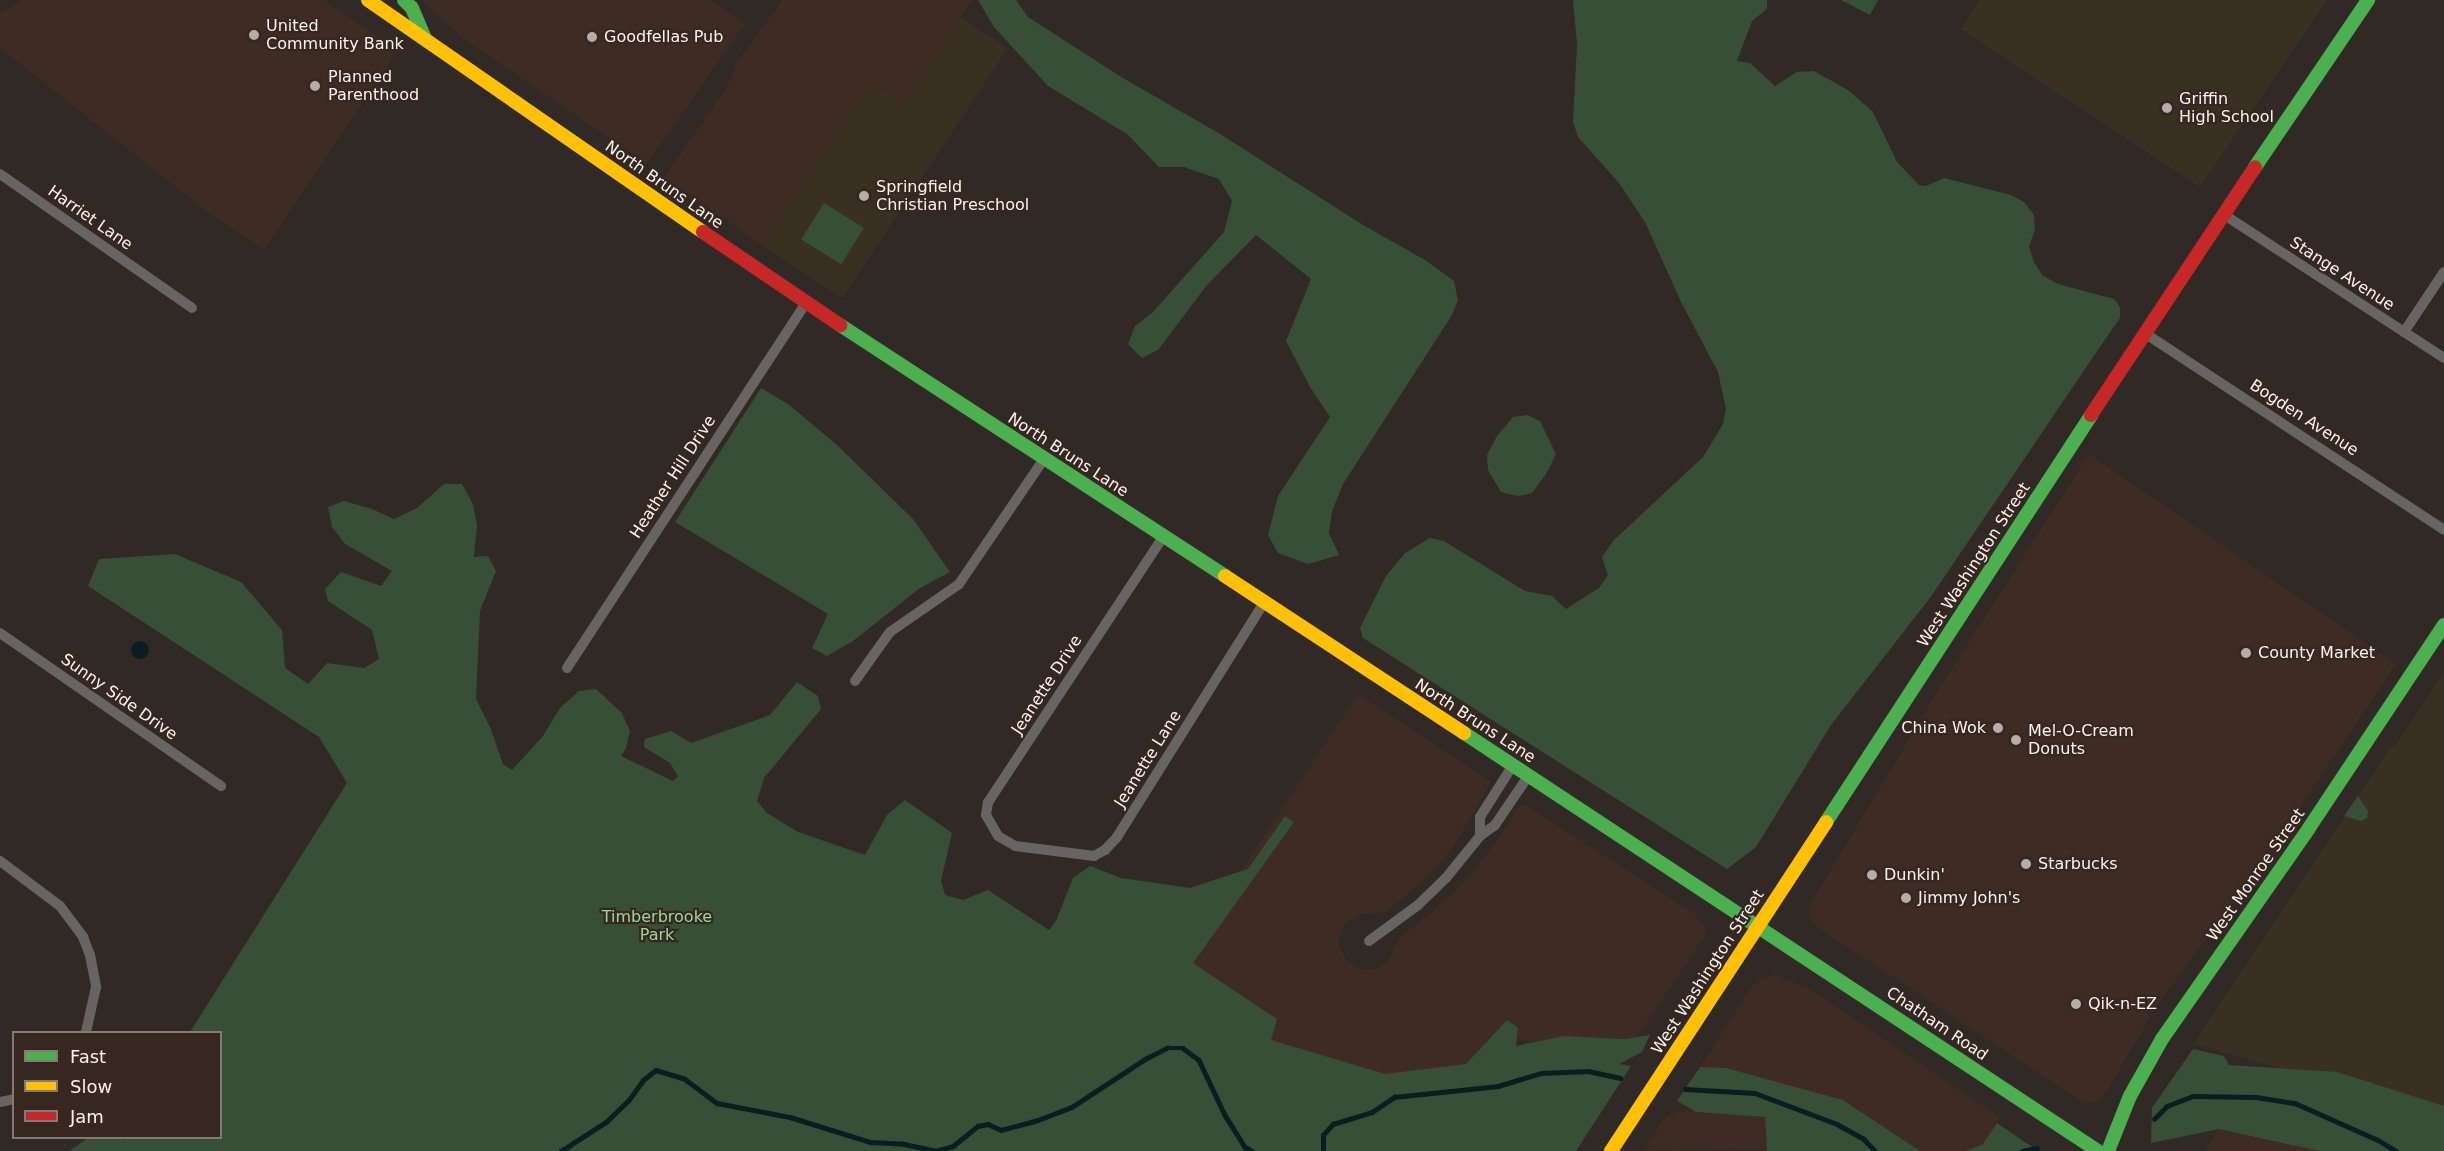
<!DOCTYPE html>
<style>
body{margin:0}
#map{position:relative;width:2444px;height:1151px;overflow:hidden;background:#312926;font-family:"DejaVu Sans",sans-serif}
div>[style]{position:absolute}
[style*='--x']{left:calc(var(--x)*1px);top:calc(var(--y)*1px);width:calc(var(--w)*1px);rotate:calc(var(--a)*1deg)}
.built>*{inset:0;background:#3e2b23}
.education>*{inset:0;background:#3a3022}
.green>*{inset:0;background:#374f36;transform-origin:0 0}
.water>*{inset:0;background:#091e21}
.round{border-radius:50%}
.stream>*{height:4.5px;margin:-2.25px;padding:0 2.25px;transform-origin:2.25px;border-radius:2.25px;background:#091e21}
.street>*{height:10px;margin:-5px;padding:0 5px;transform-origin:5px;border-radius:5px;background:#686462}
.fast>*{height:14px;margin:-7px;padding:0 7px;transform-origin:7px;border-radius:7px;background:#4caf50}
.slow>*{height:14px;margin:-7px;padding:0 7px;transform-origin:7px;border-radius:7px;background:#ffc107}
.jam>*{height:14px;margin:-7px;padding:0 7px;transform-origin:7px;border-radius:7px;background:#c62828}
.dots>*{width:16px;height:16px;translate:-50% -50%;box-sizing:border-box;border:3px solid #362721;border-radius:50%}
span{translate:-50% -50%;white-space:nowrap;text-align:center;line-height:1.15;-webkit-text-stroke:4.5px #362721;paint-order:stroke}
.poi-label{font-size:16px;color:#fdf2ee}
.left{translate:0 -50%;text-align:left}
.right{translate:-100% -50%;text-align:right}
.street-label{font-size:16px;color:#fdf2ee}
.park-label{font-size:16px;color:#99d899}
.legend{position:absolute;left:12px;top:1031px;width:210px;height:108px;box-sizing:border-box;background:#362721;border:2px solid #867873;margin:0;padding:8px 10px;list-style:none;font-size:18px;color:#fdf2ee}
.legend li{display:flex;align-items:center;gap:12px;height:30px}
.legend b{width:30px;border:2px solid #867873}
</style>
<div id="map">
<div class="built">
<div style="clip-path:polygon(22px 0,324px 0,398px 50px,264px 250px,210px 214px,0 48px,0 13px)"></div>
<div style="clip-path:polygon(421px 0,710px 0,745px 24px,647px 164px,464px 39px)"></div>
<div style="clip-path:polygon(782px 0,972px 0,903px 106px,870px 85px,762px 245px,664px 177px,721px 96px,731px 79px,734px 67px)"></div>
<div style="clip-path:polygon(2089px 454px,2396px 664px,2291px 820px,2153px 1012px,2147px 1013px,2150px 1017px,2106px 1093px,2099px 1101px,2085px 1104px,1820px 929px,1810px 919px,1808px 908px,1937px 692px)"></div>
<div style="clip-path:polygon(1358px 694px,1491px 782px,1453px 847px,1427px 878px,1386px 912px,1360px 915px,1345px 924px,1338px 943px,1346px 960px,1362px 969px,1377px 968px,1386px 963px,1401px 936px,1435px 910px,1464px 882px,1494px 845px,1519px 806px,1524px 804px,1695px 914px,1704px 926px,1706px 934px,1625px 1055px,1490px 1035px,1471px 1066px,1391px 1078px,1257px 1044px,1164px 986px)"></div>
<div style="clip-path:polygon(1774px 974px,1809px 989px,2000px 1117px,1982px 1145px,1965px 1151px,1920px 1151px,1843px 1100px,1726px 1068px,1700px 1067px,1753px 985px)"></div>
<div style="clip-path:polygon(1680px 1111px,1765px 1117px,1767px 1149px,1643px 1151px,1666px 1116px)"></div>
<div style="clip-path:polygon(2219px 1129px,2319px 1151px,2205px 1151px)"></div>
</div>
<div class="education">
<div style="clip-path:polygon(1980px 0,2327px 0,2200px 187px,1961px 29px)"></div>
<div style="clip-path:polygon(960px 17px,1008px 48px,842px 298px,762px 245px,870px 84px,903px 105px)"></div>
<div style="clip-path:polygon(2444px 672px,2444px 1113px,2193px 1044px,2388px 751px,2398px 742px)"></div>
</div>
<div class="green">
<div style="clip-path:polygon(978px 0,1016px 0,1028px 17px,1123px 78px,1220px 134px,1363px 225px,1425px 260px,1454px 281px,1458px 300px,1452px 315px,1343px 484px,1332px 511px,1329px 533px,1339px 555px,1308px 564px,1278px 553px,1268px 535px,1278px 496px,1330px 417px,1310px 387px,1286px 341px,1311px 279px,1256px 235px,1207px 285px,1158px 350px,1142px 358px,1128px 344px,1135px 326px,1153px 312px,1224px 232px,1232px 201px,1219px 179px,1184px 167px,1159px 167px,1127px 134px,1048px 86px,994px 27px)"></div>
<div style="clip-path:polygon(1573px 0,1767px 0,1767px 9px,1752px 21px,1737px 61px,1750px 63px,1775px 86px,1797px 72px,1814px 71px,1848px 90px,1873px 112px,1897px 162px,1919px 185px,1926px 186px,1944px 178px,2011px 195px,2024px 202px,2034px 215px,2035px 229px,2029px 247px,2034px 262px,2043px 276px,2058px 284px,2114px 299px,2120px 307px,2120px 318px,2102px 344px,1930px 598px,1831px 725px,1756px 847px,1727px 869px,1363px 638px,1360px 628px,1386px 576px,1405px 553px,1430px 538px,1444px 541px,1525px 591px,1552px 596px,1566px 609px,1599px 588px,1608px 575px,1602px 557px,1613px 541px,1703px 457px,1723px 424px,1726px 409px,1718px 372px,1681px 302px,1645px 222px,1619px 183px,1578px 137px,1573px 122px,1577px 44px)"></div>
<div style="clip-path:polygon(1841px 0,1878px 0,1870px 15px)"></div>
<div style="left:824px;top:203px;width:47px;height:43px;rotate:32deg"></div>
<div style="clip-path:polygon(761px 388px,788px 404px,837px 445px,913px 519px,950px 572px,920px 588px,853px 641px,827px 656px,812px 648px,828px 614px,675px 522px)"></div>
<div style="clip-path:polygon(1527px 415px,1540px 421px,1556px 454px,1546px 474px,1532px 493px,1518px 496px,1501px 492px,1488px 470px,1487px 455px,1497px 436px,1513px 417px)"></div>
<div style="clip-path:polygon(444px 484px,462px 484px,473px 504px,477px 525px,474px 557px,488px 556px,496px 571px,480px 611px,476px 699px,490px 727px,503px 764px,512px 770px,543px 736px,560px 708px,579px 691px,596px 689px,622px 713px,630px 731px,626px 748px,621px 756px,673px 781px,678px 776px,670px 763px,644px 747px,645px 739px,671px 731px,691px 743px,770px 715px,797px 682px,818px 696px,821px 709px,764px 778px,757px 801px,767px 813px,798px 832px,865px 855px,887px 815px,905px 800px,952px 833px,941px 881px,945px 895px,963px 900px,988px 890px,1049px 930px,1056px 921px,1073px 878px,1090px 866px,1121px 878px,1190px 888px,1248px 869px,1285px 816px,1294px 822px,1193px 963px,1277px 1019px,1271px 1040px,1385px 1074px,1466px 1064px,1507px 1020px,1518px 1028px,1516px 1046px,1564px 1036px,1624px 1039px,1650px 1035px,1642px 1052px,1619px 1064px,1631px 1066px,1576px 1151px,69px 1151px,88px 1138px,121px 1138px,125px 1140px,127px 1138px,220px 1138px,220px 1032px,190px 1032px,347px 783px,319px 737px,88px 586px,99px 559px,175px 554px,241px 582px,282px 630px,285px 668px,308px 684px,327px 663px,364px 668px,379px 659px,372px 630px,328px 601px,325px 589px,341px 572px,381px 586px,392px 571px,345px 544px,332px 527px,328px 507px,344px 501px,372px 509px,394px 519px,417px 508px)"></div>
<div style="clip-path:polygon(2358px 796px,2368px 811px,2367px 818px,2361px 821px,2344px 816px)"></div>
<div style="clip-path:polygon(2193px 1049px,2224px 1056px,2229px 1065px,2337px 1072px,2444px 1106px,2444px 1151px,2319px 1151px,2219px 1129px,2151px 1143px,2152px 1108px)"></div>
<div style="clip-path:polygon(1700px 1067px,1726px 1068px,1843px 1100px,1920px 1151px,1765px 1151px,1767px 1149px,1765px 1117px,1696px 1112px,1677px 1101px)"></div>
<div style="clip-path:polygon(1997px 1123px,2038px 1151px,1965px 1151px,1982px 1145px)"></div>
</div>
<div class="water">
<div class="round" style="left:131px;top:641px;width:18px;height:18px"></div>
</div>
<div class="stream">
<div style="--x:1685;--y:1089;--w:70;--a:3.3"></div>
<div style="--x:1755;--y:1093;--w:88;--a:20.7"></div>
<div style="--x:1837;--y:1124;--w:31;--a:29"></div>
<div style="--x:1864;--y:1139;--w:16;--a:47"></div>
<div style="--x:2154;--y:1119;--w:18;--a:-45"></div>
<div style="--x:2167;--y:1106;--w:28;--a:-21"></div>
<div style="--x:2193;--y:1096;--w:63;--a:0.9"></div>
<div style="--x:2256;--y:1097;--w:39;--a:9"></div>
<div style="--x:2295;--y:1103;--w:91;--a:24"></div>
<div style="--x:2378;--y:1140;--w:21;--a:31"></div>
<div style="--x:561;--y:1151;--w:54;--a:-32.8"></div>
<div style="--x:606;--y:1122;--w:30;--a:-44"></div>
<div style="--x:628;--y:1101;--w:26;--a:-54"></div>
<div style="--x:643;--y:1080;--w:16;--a:-38"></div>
<div style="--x:656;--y:1070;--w:30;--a:17"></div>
<div style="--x:685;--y:1079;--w:40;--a:37"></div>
<div style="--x:717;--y:1103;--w:74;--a:10.9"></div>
<div style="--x:790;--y:1117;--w:85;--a:17.2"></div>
<div style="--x:871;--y:1142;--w:33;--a:3"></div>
<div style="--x:904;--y:1144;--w:33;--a:12"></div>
<div style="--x:936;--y:1151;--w:18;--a:-16"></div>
<div style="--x:953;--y:1146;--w:32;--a:-39"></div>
<div style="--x:978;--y:1126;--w:10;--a:-11"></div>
<div style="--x:988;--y:1124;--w:14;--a:25"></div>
<div style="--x:1001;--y:1130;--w:38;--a:-15"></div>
<div style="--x:1038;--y:1120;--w:36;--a:-21"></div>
<div style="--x:1072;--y:1107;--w:87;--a:-33.3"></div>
<div style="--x:1145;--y:1059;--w:25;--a:-27"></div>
<div style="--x:1167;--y:1048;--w:16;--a:0"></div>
<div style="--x:1183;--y:1048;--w:20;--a:37"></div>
<div style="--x:1199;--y:1060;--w:61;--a:64.7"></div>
<div style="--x:1225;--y:1115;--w:38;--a:58"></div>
<div style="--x:1245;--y:1147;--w:8;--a:30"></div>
<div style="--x:1323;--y:1151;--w:16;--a:-90"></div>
<div style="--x:1323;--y:1135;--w:15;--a:-48"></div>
<div style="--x:1333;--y:1124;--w:41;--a:-17.1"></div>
<div style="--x:1372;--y:1112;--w:27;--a:-34"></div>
<div style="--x:1394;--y:1097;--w:105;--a:-6"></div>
<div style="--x:1498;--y:1086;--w:45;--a:-16.8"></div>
<div style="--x:1541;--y:1073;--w:47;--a:-2.4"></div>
<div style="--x:1588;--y:1071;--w:33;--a:12"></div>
<div style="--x:2022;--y:1151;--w:15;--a:-11"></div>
</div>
<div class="street">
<div style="--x:0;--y:174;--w:234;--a:34.9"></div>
<div style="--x:2223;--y:214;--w:264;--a:33.1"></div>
<div style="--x:2404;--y:332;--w:72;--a:-56.3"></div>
<div style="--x:2146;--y:334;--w:357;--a:33.3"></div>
<div style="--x:1163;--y:537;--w:318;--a:123.4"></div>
<div style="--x:988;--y:802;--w:13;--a:99"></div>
<div style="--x:986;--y:815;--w:24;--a:60"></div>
<div style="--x:998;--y:836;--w:20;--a:30"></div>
<div style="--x:1015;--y:846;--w:80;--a:7.2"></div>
<div style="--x:1094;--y:856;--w:13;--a:-29"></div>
<div style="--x:1105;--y:850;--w:18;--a:-47"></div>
<div style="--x:1117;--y:837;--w:276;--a:-57.9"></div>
<div style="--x:0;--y:633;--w:269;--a:34.7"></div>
<div style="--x:567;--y:668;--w:436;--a:-56.8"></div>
<div style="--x:855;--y:681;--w:60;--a:-54.5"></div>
<div style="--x:890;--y:632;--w:84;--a:-34.8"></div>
<div style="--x:959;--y:584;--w:151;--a:-55.8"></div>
<div style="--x:1480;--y:836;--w:19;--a:-90"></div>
<div style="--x:1480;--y:817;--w:62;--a:-57.6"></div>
<div style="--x:0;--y:861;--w:75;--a:36.9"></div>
<div style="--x:60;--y:906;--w:39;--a:53"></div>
<div style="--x:83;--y:937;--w:19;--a:69"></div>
<div style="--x:90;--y:955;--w:33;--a:79"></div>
<div style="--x:96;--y:987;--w:46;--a:102.5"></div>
<div style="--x:1369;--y:941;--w:61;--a:-36.3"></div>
<div style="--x:1418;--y:905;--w:39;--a:-44"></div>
<div style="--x:1446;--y:878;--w:54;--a:-51"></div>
<div style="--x:1480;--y:836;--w:19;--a:-36"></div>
<div style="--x:1495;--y:825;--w:60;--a:-55.8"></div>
<div style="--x:0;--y:1102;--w:14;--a:-12"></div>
</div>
<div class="fast">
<div style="--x:404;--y:0;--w:11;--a:45"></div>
<div style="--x:412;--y:8;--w:34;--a:67"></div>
<div style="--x:2255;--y:167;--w:202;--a:-55.9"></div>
<div style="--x:840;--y:325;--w:460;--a:33.1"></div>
<div style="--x:1464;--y:733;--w:759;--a:33.4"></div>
<div style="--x:1826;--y:822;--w:486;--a:-56.9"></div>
<div style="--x:2108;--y:1151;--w:59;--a:-68.2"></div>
<div style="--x:2130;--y:1096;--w:65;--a:-60.7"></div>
<div style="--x:2162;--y:1039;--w:257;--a:-55.1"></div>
<div style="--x:2309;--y:828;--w:244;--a:-56.4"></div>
</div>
<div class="slow">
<div style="--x:368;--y:0;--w:407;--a:34.7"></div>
<div style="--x:1225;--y:576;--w:286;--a:33.3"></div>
<div style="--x:1611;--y:1151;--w:393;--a:-56.8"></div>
</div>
<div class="jam">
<div style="--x:703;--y:232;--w:166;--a:34.2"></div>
<div style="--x:2091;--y:415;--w:297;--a:-56.5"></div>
</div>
<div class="dots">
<div style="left:254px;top:35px;background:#b6aca8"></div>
<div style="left:592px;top:37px;background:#b6aca8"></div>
<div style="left:315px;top:86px;background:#b6aca8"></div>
<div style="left:2167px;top:108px;background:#b6aca8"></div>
<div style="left:864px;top:196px;background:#b6aca8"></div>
<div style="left:2246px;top:653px;background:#b6aca8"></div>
<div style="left:1998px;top:728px;background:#b6aca8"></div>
<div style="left:2016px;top:740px;background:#b6aca8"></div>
<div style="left:2026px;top:864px;background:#b6aca8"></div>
<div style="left:1872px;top:875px;background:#b6aca8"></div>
<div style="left:1906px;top:898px;background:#b6aca8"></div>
<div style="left:2076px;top:1004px;background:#b6aca8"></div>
</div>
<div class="poi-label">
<span class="left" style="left:266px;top:35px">United<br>Community Bank</span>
<span class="left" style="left:604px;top:37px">Goodfellas Pub</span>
<span class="left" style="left:328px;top:86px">Planned<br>Parenthood</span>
<span class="left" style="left:2179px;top:108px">Griffin<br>High School</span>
<span class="left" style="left:876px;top:196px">Springfield<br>Christian Preschool</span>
<span class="left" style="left:2258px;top:653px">County Market</span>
<span class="right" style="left:1986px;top:728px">China Wok</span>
<span class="left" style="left:2028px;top:740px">Mel-O-Cream<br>Donuts</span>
<span class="left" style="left:2038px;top:864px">Starbucks</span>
<span class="left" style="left:1884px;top:875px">Dunkin'</span>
<span class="left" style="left:1918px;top:898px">Jimmy John's</span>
<span class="left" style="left:2088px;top:1004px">Qik-n-EZ</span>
</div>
<div class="street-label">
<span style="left:664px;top:185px;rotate:35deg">North Bruns Lane</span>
<span style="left:90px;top:218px;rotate:35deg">Harriet Lane</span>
<span style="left:2342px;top:274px;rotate:33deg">Stange Avenue</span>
<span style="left:2304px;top:418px;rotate:33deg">Bogden Avenue</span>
<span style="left:1068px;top:455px;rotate:33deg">North Bruns Lane</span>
<span style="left:673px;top:477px;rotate:-57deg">Heather Hill Drive</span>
<span style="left:1974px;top:565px;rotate:-57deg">West Washington Street</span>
<span style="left:1047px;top:685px;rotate:-57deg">Jeanette Drive</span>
<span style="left:119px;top:697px;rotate:35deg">Sunny Side Drive</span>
<span style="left:1475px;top:721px;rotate:33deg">North Bruns Lane</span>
<span style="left:1148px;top:759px;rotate:-58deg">Jeanette Lane</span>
<span style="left:2256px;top:875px;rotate:-55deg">West Monroe Street</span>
<span style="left:1708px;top:972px;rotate:-57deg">West Washington Street</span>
<span style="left:1937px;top:1024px;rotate:34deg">Chatham Road</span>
</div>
<div class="park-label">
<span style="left:657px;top:926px">Timberbrooke<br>Park</span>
</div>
<ul class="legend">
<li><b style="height:8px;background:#4caf50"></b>Fast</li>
<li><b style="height:8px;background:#ffc107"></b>Slow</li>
<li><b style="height:8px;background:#c62828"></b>Jam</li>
</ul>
</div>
